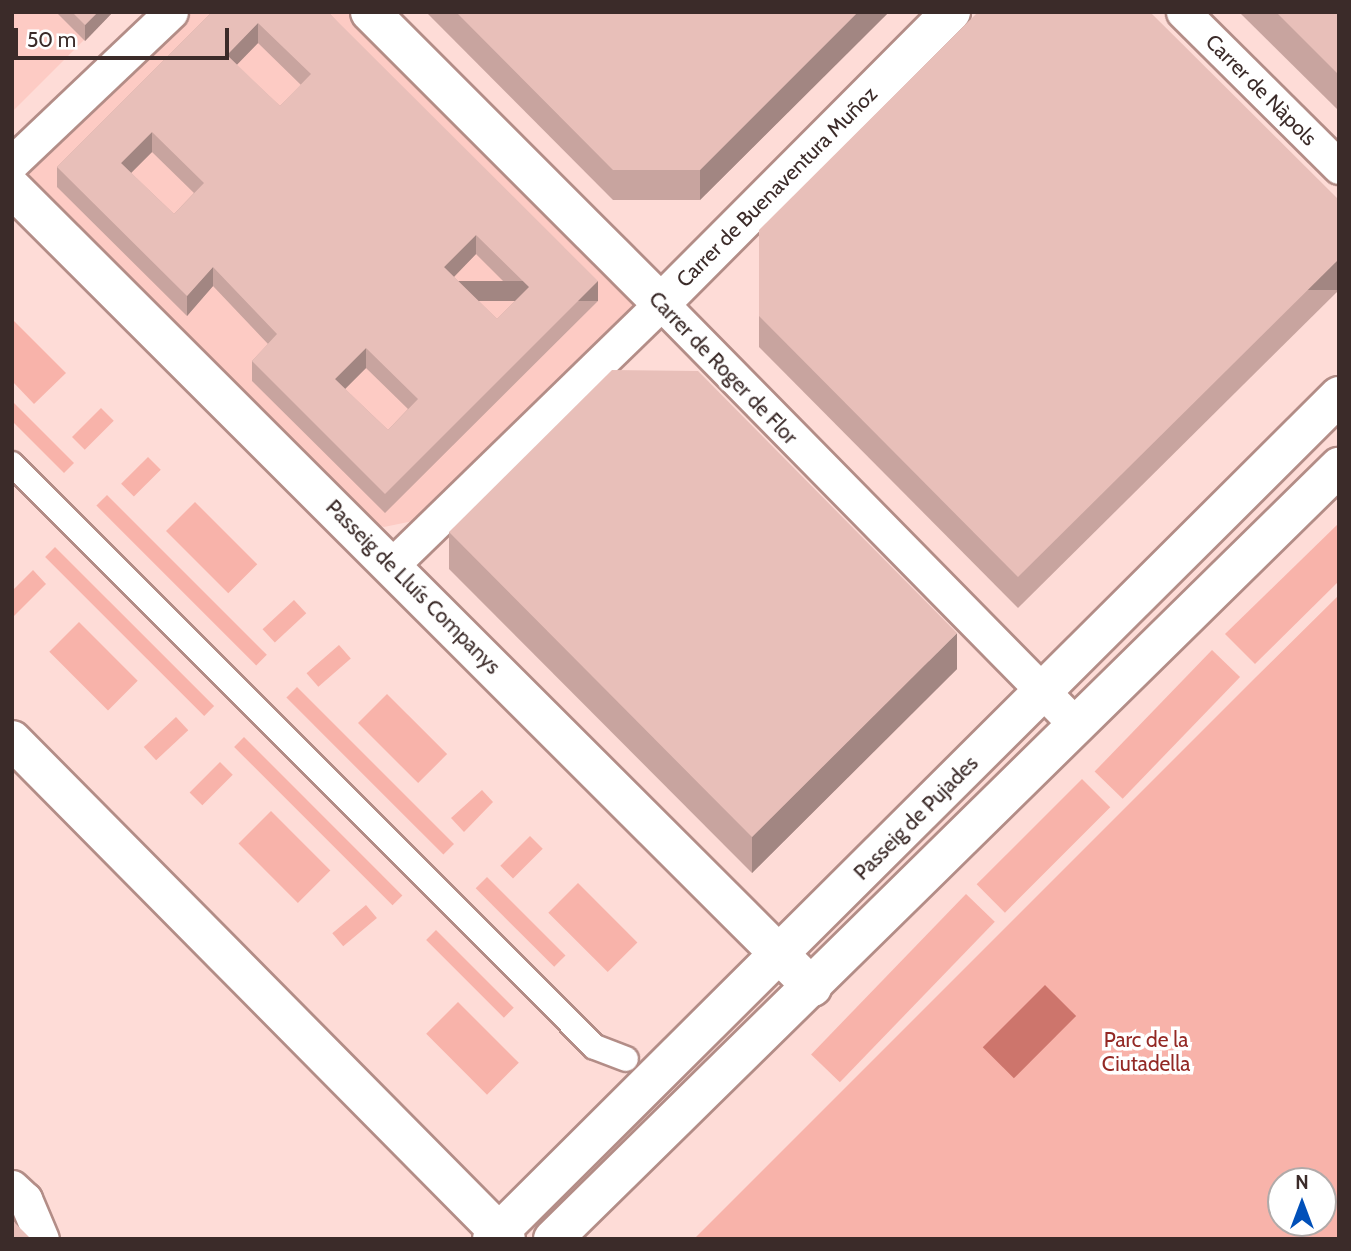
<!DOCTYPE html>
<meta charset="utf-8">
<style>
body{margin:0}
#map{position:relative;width:1351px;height:1251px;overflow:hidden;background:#fedcd7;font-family:Cabin,sans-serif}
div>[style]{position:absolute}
.built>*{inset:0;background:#fdcbc4}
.green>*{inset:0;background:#f8b3aa;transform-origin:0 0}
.water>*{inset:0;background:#cd756c;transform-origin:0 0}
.roads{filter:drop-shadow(2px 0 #b38d87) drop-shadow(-2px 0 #b38d87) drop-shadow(0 2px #b38d87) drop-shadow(0 -2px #b38d87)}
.pedestrian>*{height:24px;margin:-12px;padding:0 12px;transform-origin:12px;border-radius:12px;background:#fff}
.minor>*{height:33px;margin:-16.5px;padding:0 16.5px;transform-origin:16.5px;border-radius:16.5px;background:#fff}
.tertiary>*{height:38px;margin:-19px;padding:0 19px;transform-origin:19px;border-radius:19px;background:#fff}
.secondary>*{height:38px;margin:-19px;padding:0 19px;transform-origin:19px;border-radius:19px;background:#fff}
.wall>*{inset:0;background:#c8a49f}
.shaded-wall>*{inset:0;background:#a28682;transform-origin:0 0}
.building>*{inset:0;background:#e8bfb9}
span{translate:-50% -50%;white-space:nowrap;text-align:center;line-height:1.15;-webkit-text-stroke:7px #fff;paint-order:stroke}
.street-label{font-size:21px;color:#3b2b29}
.park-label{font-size:21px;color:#932925}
.frame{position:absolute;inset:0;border:14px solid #3b2b29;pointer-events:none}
.north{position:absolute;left:1267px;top:1167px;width:70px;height:70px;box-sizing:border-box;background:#fff;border:2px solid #b1aaa9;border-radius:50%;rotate:0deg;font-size:19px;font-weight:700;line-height:28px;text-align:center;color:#3b2b29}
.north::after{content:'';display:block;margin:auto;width:24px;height:32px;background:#0150b9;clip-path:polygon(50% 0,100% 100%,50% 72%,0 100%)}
.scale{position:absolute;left:14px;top:28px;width:215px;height:32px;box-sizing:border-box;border:4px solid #3b2b29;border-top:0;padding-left:9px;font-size:21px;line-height:24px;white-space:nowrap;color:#3b2b29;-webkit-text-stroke:5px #fff;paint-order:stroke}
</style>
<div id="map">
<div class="built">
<i style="clip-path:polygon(12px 12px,112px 12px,12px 112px)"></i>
<i style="clip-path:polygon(171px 12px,370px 12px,661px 303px,413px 521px,384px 527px,373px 523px,12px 163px)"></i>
</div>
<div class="green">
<i style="clip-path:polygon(12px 319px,66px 373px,34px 404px,12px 381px)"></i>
<i style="clip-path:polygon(12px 401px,74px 463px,64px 473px,12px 421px)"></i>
<i style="left:101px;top:408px;width:18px;height:41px;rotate:45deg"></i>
<i style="left:148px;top:457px;width:18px;height:38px;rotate:45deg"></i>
<i style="left:107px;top:495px;width:226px;height:15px;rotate:45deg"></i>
<i style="left:195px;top:502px;width:88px;height:41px;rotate:45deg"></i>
<i style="clip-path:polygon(1339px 523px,1339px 581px,1255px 664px,1225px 634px)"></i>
<i style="left:55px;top:547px;width:225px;height:14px;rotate:45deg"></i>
<i style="clip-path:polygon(33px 570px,46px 584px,14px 616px,12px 591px)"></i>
<i style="clip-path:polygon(evenodd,1339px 595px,1339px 1239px,694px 1239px,1256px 677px,1339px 595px,1281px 1181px,1323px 1181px,1323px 1223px,1281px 1223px,1281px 1181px)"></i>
<i style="left:294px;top:600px;width:18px;height:43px;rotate:47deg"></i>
<i style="left:79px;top:622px;width:83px;height:42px;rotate:45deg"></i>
<i style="left:339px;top:645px;width:18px;height:43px;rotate:49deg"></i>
<i style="left:1212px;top:650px;width:39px;height:169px;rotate:44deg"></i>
<i style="left:297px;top:687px;width:222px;height:15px;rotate:45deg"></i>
<i style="left:387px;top:694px;width:85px;height:41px;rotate:45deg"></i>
<i style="left:176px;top:717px;width:18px;height:44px;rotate:47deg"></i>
<i style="left:244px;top:737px;width:224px;height:14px;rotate:45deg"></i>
<i style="left:220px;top:762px;width:18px;height:43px;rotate:45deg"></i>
<i style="left:1082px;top:779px;width:40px;height:149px;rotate:45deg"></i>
<i style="clip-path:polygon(482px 790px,493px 802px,464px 832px,451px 818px)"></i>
<i style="left:271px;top:811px;width:84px;height:46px;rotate:45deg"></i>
<i style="left:530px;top:836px;width:18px;height:42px;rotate:45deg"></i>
<i style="left:487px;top:877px;width:111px;height:16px;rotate:45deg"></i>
<i style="left:578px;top:883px;width:84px;height:42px;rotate:45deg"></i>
<i style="left:966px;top:894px;width:40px;height:223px;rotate:44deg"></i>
<i style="left:366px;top:905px;width:17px;height:44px;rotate:50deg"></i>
<i style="left:436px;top:930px;width:110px;height:14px;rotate:45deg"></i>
<i style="left:458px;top:1002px;width:86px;height:45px;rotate:45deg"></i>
</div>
<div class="water">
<i style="left:1045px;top:985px;width:44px;height:88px;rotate:45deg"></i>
</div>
<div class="roads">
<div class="pedestrian">
<i style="left:12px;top:464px;width:824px;rotate:45deg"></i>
<i style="left:595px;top:1047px;width:33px;rotate:21deg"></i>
</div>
<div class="minor">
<i style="left:1183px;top:12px;width:220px;rotate:44.8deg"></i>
<i style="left:12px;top:163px;width:219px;rotate:-43.5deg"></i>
<i style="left:391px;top:566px;width:377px;rotate:-44.2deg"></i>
<i style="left:661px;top:303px;width:590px;rotate:45.48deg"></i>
<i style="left:12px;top:1187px;width:18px;rotate:43deg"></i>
<i style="left:25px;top:1199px;width:43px;rotate:67deg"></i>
</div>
<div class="tertiary">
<i style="left:12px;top:188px;width:1131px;rotate:44.96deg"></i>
<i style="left:12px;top:740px;width:702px;rotate:45.29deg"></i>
<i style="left:492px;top:1239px;width:1195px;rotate:-44.86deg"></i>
<i style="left:553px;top:1239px;width:1102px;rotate:-44.49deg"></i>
</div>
<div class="secondary">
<i style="left:370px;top:12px;width:412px;rotate:45deg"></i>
<i style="left:661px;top:303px;width:411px;rotate:-45.1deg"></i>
</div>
</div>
<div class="wall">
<i style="clip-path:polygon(56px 12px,113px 12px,85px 41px)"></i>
<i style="clip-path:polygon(evenodd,212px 12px,328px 12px,598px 301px,385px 513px,252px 381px,252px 361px,268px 344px,213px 286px,187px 316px,57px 187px,57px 167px,212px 12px,258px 43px,301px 85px,280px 106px,236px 65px,258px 43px,212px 12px,152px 152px,194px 193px,174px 214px,131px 173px,152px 152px,212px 12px,476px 254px,519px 297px,497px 319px,454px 277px,476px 254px,212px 12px,366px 368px,408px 409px,388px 430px,345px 389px,366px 368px)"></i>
<i style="clip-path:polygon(426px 12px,889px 12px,700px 200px,613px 200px)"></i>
<i style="clip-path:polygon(1239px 12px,1339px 12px,1339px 111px)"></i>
<i style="clip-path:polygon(1339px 200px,1339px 290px,1018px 608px,759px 347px,759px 230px)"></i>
<i style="clip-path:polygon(449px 532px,957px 669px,752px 873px,449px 569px)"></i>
</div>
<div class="shaded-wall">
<i style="clip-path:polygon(98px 12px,113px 12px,85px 41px,85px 25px)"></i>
<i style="clip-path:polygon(858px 12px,889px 12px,700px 200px,700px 170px)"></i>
<i style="clip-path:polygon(258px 23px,258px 43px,227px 75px,227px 55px)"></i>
<i style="clip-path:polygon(152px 132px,152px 152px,121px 183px,121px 163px)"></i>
<i style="clip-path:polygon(476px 235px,476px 254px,444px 287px,444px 267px)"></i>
<i style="left:1339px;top:259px;width:31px;height:452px;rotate:90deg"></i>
<i style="clip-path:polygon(213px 267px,213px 286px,187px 316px,187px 296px)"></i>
<i style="left:598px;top:281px;width:20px;height:301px;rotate:90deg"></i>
<i style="clip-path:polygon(366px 348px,366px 368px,335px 399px,335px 379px)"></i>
<i style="clip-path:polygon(957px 633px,957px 669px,752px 873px,752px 837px)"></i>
</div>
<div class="building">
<i style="clip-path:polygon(72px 12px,98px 12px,85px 25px)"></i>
<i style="clip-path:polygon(evenodd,212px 12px,328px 12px,598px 281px,385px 494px,252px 361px,277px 334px,213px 267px,187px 296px,57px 167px,212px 12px,258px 23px,311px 74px,280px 106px,227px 55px,258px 23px,212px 12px,152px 132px,204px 183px,174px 214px,121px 163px,152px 132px,212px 12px,476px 235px,529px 287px,497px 319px,444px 267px,476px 235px,212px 12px,366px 348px,418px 399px,388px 430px,335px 379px,366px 348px)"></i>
<i style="clip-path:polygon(456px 12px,858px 12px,700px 170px,613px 170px)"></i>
<i style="clip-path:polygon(978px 12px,1150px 12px,1339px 200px,1339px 259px,1018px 577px,759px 316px,759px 230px)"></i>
<i style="clip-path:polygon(1276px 12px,1339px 12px,1339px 75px)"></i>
<i style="clip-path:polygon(612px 370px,698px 371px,957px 633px,752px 837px,449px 532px)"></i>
<i style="clip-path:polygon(12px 1220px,31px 1239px,12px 1239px)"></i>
</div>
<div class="street-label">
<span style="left:1261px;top:90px;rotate:45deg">Carrer de Nàpols</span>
<span style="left:777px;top:187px;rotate:-45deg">Carrer de Buenaventura Muñoz</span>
<span style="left:723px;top:368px;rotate:46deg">Carrer de Roger de Flor</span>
<span style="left:413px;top:587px;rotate:45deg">Passeig de Lluís Companys</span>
<span style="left:916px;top:818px;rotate:-45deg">Passeig de Pujades</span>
</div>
<div class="park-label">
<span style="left:1146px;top:1052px">Parc de la<br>Ciutadella</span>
</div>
<div class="frame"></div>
<div class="north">N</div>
<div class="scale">50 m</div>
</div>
